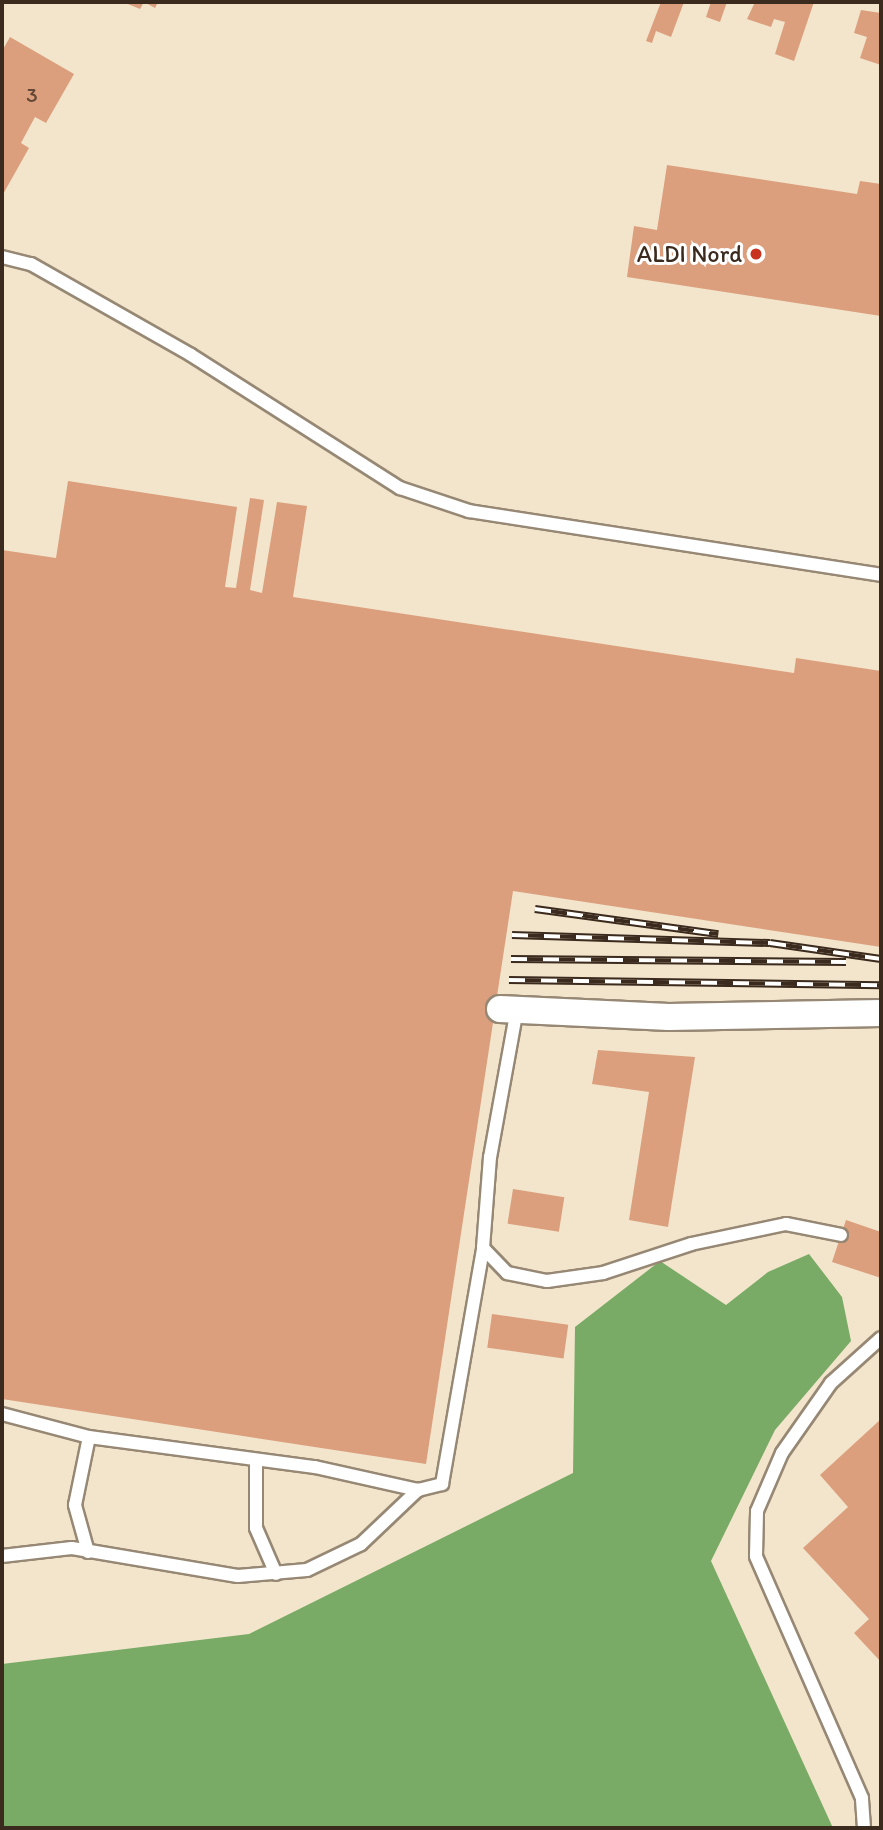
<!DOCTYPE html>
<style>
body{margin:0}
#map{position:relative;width:883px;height:1830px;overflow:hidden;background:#f2e5cb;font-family:Itim,sans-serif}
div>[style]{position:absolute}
.forest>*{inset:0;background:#79aa66}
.building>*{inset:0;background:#dc9f7e;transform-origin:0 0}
.roads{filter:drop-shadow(2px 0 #968874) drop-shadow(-2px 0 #968874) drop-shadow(0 2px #968874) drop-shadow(0 -2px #968874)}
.lane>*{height:12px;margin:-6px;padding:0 6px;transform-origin:6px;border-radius:6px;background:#fff}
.street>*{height:26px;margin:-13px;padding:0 13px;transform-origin:13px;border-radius:13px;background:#fff}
.rail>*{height:8px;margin-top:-4px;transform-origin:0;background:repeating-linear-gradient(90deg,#fff 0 16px,#3b2a1e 0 32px);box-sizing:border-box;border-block:2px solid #3b2a1e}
.dots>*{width:19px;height:19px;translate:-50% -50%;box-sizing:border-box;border:4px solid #fff;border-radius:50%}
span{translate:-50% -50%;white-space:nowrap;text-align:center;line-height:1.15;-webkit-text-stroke:6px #fff;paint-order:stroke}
.number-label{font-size:21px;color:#634736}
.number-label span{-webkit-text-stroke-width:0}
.poi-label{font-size:24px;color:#3b2a1e}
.right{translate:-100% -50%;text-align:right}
.frame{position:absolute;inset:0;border:4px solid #3b2a1e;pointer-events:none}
</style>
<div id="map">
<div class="forest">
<i style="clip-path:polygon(809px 1254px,842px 1297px,851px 1341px,775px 1430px,711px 1561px,833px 1828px,2px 1828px,2px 1664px,249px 1634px,573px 1473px,575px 1327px,660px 1261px,726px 1305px,768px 1272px)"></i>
</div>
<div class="building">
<i style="clip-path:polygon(123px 2px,158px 2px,155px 8px,144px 2px,140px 9px)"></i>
<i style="clip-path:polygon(661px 2px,684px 2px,671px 37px,656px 31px,652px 43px,646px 41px)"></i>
<i style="clip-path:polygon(711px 2px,727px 2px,720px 22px,706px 17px)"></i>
<i style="clip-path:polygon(755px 2px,814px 2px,794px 61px,775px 54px,785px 22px,774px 19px,771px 27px,747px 19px)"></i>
<i style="clip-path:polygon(861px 10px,881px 13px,881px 65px,860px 58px,867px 37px,854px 33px)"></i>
<i style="clip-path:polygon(10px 37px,74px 74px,46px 123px,35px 117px,21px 143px,29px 148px,2px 196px,2px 51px)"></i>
<i style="clip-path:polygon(667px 165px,857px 194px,860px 181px,881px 184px,881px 316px,627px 277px,634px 226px,657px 230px)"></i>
<i style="clip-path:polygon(68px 481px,237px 507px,225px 587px,236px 588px,250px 498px,264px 500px,250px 590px,262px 593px,277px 502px,307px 506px,293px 597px,794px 673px,796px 658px,881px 671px,881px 947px,513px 891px,426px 1464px,2px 1399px,2px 550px,56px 558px)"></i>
<i style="clip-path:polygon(598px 1050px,695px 1057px,668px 1227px,629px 1220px,649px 1092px,592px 1084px)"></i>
<i style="left:513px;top:1189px;width:52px;height:35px;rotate:9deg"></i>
<i style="clip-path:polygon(846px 1220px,881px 1232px,881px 1278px,832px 1262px)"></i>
<i style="left:492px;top:1314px;width:77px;height:34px;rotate:8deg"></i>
<i style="clip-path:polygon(881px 1419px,881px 1662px,854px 1633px,869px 1619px,803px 1548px,848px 1507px,820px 1475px)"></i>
</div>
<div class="roads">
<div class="lane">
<i style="left:2px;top:257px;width:30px;rotate:14deg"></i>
<i style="left:31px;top:264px;width:184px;rotate:29.6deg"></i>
<i style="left:191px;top:355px;width:248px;rotate:32.5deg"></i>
<i style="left:400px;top:488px;width:73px;rotate:18.4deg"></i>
<i style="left:469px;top:511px;width:417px;rotate:8.8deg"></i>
<i style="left:517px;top:1009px;width:150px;rotate:100.3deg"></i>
<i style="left:490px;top:1157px;width:91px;rotate:94.4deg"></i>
<i style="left:483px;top:1248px;width:35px;rotate:46deg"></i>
<i style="left:507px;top:1273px;width:41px;rotate:11.3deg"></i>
<i style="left:547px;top:1281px;width:57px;rotate:-8.1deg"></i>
<i style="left:603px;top:1273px;width:93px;rotate:-18.2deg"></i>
<i style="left:691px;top:1244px;width:97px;rotate:-11.9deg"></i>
<i style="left:786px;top:1224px;width:56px;rotate:11.3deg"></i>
<i style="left:2px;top:1414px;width:90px;rotate:14.8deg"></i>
<i style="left:89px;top:1437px;width:228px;rotate:7.6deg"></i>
<i style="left:315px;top:1467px;width:106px;rotate:12.6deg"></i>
<i style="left:418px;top:1490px;width:25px;rotate:-14deg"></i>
<i style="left:442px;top:1484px;width:240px;rotate:-80.1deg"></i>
<i style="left:256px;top:1463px;width:65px;rotate:90deg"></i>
<i style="left:256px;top:1528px;width:50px;rotate:66.5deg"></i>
<i style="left:88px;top:1552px;width:49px;rotate:-105.5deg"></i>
<i style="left:75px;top:1505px;width:69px;rotate:-78.4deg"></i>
<i style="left:2px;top:1556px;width:70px;rotate:-6.5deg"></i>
<i style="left:72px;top:1548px;width:168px;rotate:9.6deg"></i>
<i style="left:238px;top:1576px;width:69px;rotate:-5deg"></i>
<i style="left:307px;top:1570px;width:60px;rotate:-25.7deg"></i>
<i style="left:361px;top:1544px;width:79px;rotate:-43.5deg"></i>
<i style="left:864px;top:1828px;width:30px;rotate:-94deg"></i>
<i style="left:862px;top:1798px;width:264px;rotate:-113.7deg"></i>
<i style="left:756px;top:1556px;width:45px;rotate:-88.7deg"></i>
<i style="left:757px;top:1511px;width:63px;rotate:-66.7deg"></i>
<i style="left:782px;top:1453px;width:85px;rotate:-55deg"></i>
<i style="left:831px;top:1383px;width:67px;rotate:-42deg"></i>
</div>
<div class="street">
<i style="left:500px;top:1009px;width:169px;rotate:2.7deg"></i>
<i style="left:669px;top:1017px;width:212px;rotate:-1.1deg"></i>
</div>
</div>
<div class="rail">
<i style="left:535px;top:909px;width:185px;rotate:7.8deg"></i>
<i style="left:512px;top:935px;width:258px;rotate:1.8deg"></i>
<i style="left:770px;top:943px;width:112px;rotate:8.2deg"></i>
<i style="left:511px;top:959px;width:335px;rotate:0.5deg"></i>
<i style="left:509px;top:980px;width:372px;rotate:0.8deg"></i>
</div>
<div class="dots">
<i style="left:756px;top:254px;background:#c8321e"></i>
</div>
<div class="number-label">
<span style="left:32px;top:95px">3</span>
</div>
<div class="poi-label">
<span class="right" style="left:742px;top:254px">ALDI Nord</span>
</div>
<div class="frame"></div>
</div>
